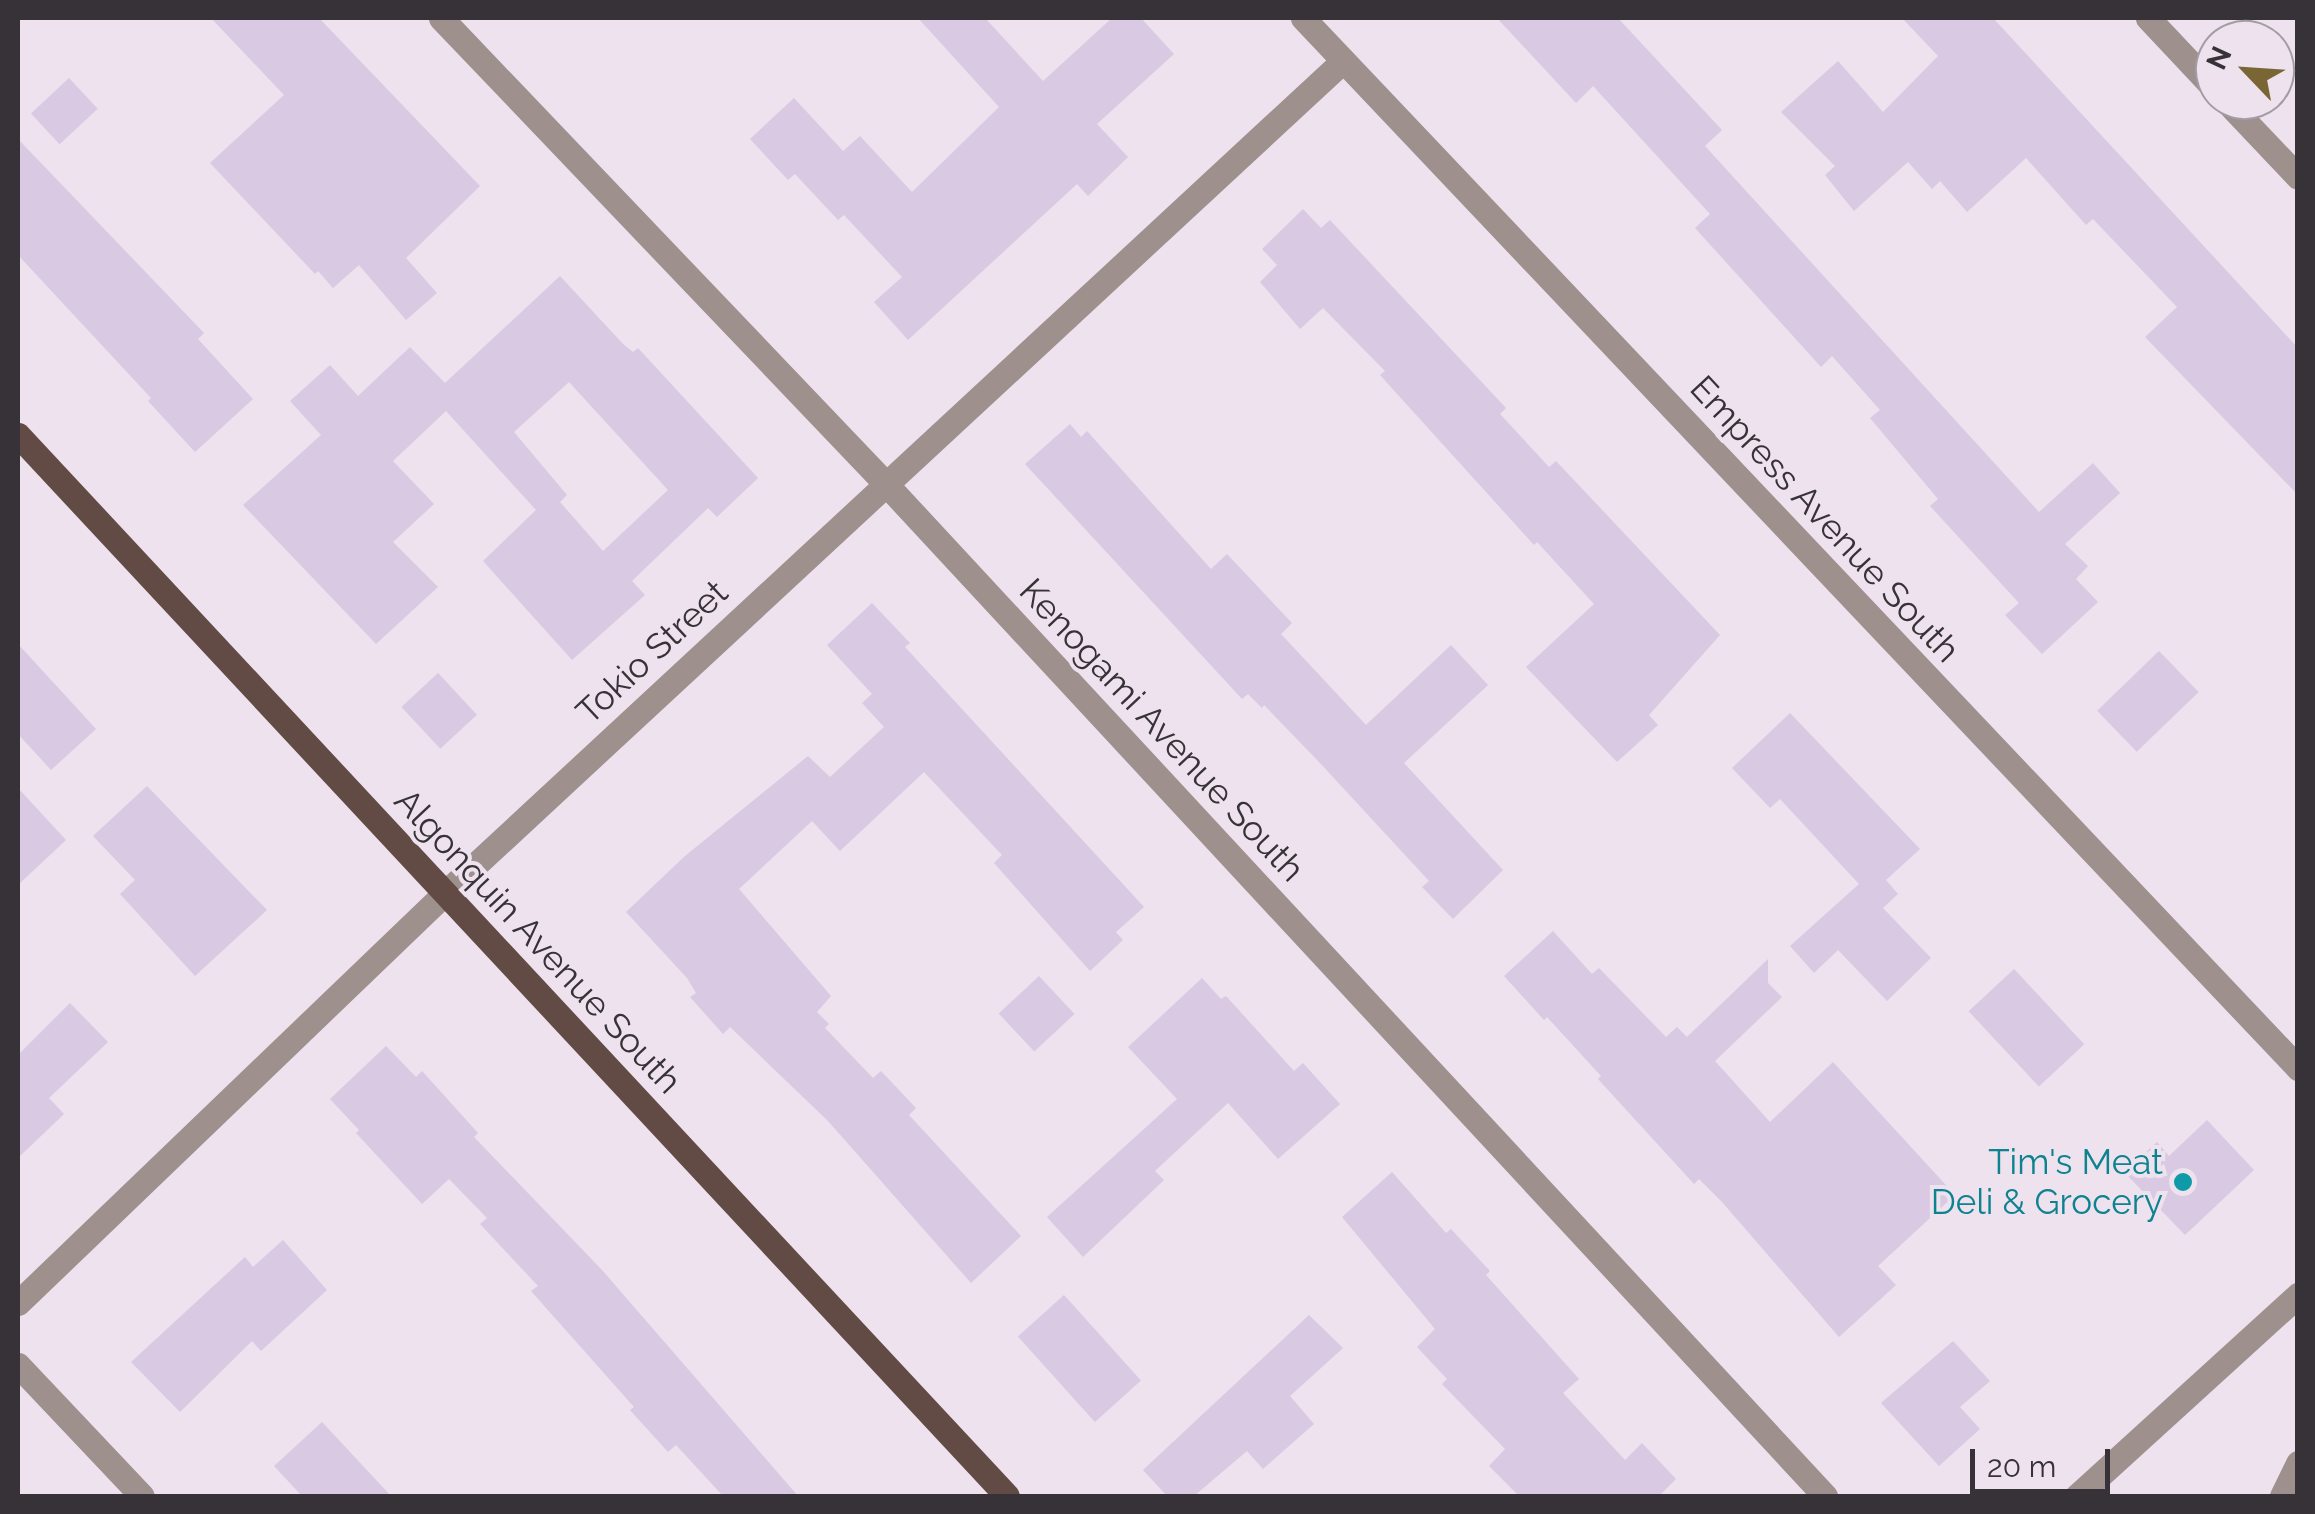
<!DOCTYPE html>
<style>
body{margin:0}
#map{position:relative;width:2315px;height:1514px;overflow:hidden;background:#ede2ed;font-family:Raleway,sans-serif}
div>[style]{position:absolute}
.building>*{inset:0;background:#d9c9e3;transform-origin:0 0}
.minor>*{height:25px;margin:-12.5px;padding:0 12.5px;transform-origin:12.5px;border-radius:12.5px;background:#9e908d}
.major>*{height:25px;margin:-12.5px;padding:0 12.5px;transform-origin:12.5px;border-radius:12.5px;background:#624a45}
.dots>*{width:28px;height:28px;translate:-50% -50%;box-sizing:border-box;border:5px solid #ede2ed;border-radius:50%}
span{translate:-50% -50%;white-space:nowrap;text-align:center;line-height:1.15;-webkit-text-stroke:8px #ede2ed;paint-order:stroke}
.street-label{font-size:35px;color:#363237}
.culture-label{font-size:35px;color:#0d838f}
.right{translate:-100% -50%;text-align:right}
.frame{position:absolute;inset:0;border:20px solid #363237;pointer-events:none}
.north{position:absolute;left:2195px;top:20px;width:100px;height:100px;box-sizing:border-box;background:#ede2ed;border:2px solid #a49ca4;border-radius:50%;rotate:295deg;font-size:28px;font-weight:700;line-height:40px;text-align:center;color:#363237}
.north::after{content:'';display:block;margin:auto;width:35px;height:45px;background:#7a6635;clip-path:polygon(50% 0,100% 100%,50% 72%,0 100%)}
.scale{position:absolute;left:1970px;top:1449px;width:140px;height:45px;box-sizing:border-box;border:5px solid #363237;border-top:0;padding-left:12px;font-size:30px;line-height:35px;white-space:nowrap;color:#363237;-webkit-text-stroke:8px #ede2ed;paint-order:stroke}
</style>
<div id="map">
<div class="building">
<i style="clip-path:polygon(211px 18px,319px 18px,480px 186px,406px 258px,437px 293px,406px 320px,359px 265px,333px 288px,318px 271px,315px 274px,210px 163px,284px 95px)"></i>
<i style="clip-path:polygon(918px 18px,985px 18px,1043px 81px,1112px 18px,1141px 18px,1174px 54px,1097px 124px,1128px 157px,1088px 196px,1077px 184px,908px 340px,874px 302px,902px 277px,844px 215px,838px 220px,795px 174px,788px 180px,750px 139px,794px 98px,843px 151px,860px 136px,912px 192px,999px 107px)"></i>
<i style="clip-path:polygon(1497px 18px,1618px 18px,1722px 130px,1705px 146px,2039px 512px,2093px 463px,2120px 493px,2065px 544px,2088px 566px,2076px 579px,2098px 602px,2042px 654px,2005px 615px,2019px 603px,1930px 506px,1938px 499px,1870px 418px,1880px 410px,1832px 356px,1821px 367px,1695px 228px,1710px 214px,1593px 86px,1576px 103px)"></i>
<i style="clip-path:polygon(1902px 18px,1993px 18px,2298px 348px,2298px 495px,2145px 337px,2177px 307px,2093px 219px,2086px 225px,2026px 158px,1967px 212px,1940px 181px,1932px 189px,1908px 162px,1854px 211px,1825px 175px,1835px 166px,1781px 112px,1838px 61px,1883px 112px,1938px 56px)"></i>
<i style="left:69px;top:78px;width:42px;height:52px;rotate:47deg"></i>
<i style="clip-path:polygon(18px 139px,204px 333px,198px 339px,253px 399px,195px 452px,148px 401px,151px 398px,18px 255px)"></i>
<i style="clip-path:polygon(1303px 209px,1321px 228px,1330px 220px,1506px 408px,1500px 414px,1549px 467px,1556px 461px,1720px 635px,1649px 715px,1658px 725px,1617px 762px,1526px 667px,1594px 604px,1537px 542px,1534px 545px,1380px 375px,1385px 371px,1323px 308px,1300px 329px,1260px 282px,1277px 265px,1262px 249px)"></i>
<i style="clip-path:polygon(evenodd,560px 276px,623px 344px,633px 352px,638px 348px,758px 478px,717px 517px,708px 508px,632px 581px,645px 595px,572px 660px,483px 561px,536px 510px,446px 411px,393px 461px,434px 504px,393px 542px,438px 587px,376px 644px,243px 505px,321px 435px,290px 401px,330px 365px,358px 396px,410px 347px,445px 383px,560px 276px,569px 382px,668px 490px,603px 551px,560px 502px,567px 495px,514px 432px,569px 382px)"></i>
<i style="clip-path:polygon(1070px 424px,1081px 437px,1087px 431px,1211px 569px,1227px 554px,1292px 623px,1281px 634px,1366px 725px,1451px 645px,1488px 685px,1404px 763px,1503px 870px,1453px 919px,1422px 887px,1429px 881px,1320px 763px,1264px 705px,1262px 708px,1248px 694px,1242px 699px,1025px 464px)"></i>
<i style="clip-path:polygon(872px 603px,910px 643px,905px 647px,1144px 907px,1116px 932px,1123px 940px,1090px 971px,994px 863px,1002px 855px,924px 772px,840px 851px,812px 821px,739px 889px,831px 996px,817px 1012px,829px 1024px,825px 1028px,873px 1078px,881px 1071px,916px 1108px,909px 1115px,1021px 1236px,971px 1283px,828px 1121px,730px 1027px,723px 1034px,690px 997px,696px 993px,687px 978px,626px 912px,685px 856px,808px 756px,830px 777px,884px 727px,862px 703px,872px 694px,827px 645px)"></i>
<i style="clip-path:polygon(18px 644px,96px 729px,51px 770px,18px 734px)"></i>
<i style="left:2159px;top:651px;width:57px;height:86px;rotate:46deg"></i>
<i style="left:438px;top:673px;width:57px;height:50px;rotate:47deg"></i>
<i style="clip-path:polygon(1790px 713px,1920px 849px,1886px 880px,1898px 894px,1883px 908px,1931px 958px,1887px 1001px,1838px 950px,1814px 973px,1790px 946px,1859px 884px,1780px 799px,1770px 808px,1732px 768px)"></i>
<i style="clip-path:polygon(147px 786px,267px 910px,195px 976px,120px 894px,135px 880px,93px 836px)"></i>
<i style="clip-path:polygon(18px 788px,66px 840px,18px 885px)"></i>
<i style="clip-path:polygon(1553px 931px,1592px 974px,1599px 968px,1666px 1037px,1677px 1027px,1687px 1037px,1768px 959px,1768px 983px,1782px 997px,1715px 1061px,1770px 1122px,1833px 1062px,1955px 1195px,1878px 1266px,1896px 1285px,1839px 1337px,1722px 1202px,1699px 1179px,1694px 1184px,1598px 1079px,1601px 1076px,1547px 1017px,1544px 1020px,1504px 976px)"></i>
<i style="left:2014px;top:969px;width:103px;height:62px;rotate:47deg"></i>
<i style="left:1039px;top:976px;width:52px;height:55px;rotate:47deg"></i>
<i style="clip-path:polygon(1202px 978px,1221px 999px,1226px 996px,1294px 1071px,1303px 1063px,1340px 1104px,1278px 1159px,1228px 1103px,1155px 1171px,1164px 1180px,1083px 1257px,1047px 1217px,1177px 1099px,1128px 1047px)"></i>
<i style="clip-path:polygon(70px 1003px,108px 1042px,49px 1098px,64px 1114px,18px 1158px,18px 1055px)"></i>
<i style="clip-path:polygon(386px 1046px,416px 1077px,422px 1071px,478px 1133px,474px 1137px,602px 1270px,798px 1496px,723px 1496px,676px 1445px,668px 1452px,630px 1410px,634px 1407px,531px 1291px,538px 1286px,480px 1224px,487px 1218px,449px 1179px,422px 1204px,356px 1133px,359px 1130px,330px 1099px)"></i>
<i style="clip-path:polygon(2207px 1120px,2254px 1170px,2185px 1235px,2124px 1172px,2157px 1142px,2169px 1156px)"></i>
<i style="clip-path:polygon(1392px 1172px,1446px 1233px,1451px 1229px,1490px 1271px,1486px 1275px,1579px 1379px,1563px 1393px,1625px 1460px,1642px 1443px,1676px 1479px,1659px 1496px,1519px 1496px,1489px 1466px,1505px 1449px,1442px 1384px,1447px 1379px,1417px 1347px,1435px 1329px,1342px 1217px)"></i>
<i style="clip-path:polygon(283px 1240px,327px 1290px,261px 1351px,252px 1341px,180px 1412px,131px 1362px,245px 1257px,253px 1267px)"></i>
<i style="left:1064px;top:1295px;width:115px;height:62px;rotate:48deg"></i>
<i style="clip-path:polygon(1309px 1315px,1343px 1348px,1290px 1396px,1314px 1424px,1263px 1469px,1247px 1451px,1194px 1496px,1167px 1496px,1143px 1470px)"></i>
<i style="clip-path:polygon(1953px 1341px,1990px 1381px,1960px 1407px,1980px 1429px,1939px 1466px,1881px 1403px)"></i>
<i style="clip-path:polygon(322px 1422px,391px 1496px,302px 1496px,274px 1466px)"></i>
</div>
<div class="minor">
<i style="left:441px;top:18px;width:643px;rotate:46.32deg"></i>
<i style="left:885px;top:483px;width:1382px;rotate:47.14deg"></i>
<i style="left:1303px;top:18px;width:1447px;rotate:46.54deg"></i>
<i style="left:2148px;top:18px;width:98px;rotate:46.7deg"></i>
<i style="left:2225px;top:100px;width:106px;rotate:46.5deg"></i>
<i style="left:18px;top:1303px;width:592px;rotate:-43.84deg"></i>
<i style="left:445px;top:893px;width:1224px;rotate:-42.82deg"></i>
<i style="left:18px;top:1365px;width:180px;rotate:46.6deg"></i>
<i style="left:2077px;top:1496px;width:299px;rotate:-42.3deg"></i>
<i style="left:2282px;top:1496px;width:37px;rotate:-64deg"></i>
</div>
<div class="major">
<i style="left:18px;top:435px;width:1450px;rotate:47.01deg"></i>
</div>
<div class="dots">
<i style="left:2183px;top:1182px;background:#0f9aa8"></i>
</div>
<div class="street-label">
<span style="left:1825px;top:519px;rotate:47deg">Empress Avenue South</span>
<span style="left:652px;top:652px;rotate:-43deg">Tokio Street</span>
<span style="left:1162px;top:730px;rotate:47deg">Kenogami Avenue South</span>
<span style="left:538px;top:941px;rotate:47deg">Algonquin Avenue South</span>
</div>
<div class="culture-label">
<span class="right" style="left:2163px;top:1182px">Tim's Meat<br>Deli &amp; Grocery</span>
</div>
<div class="frame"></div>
<div class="north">N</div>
<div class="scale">20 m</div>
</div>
